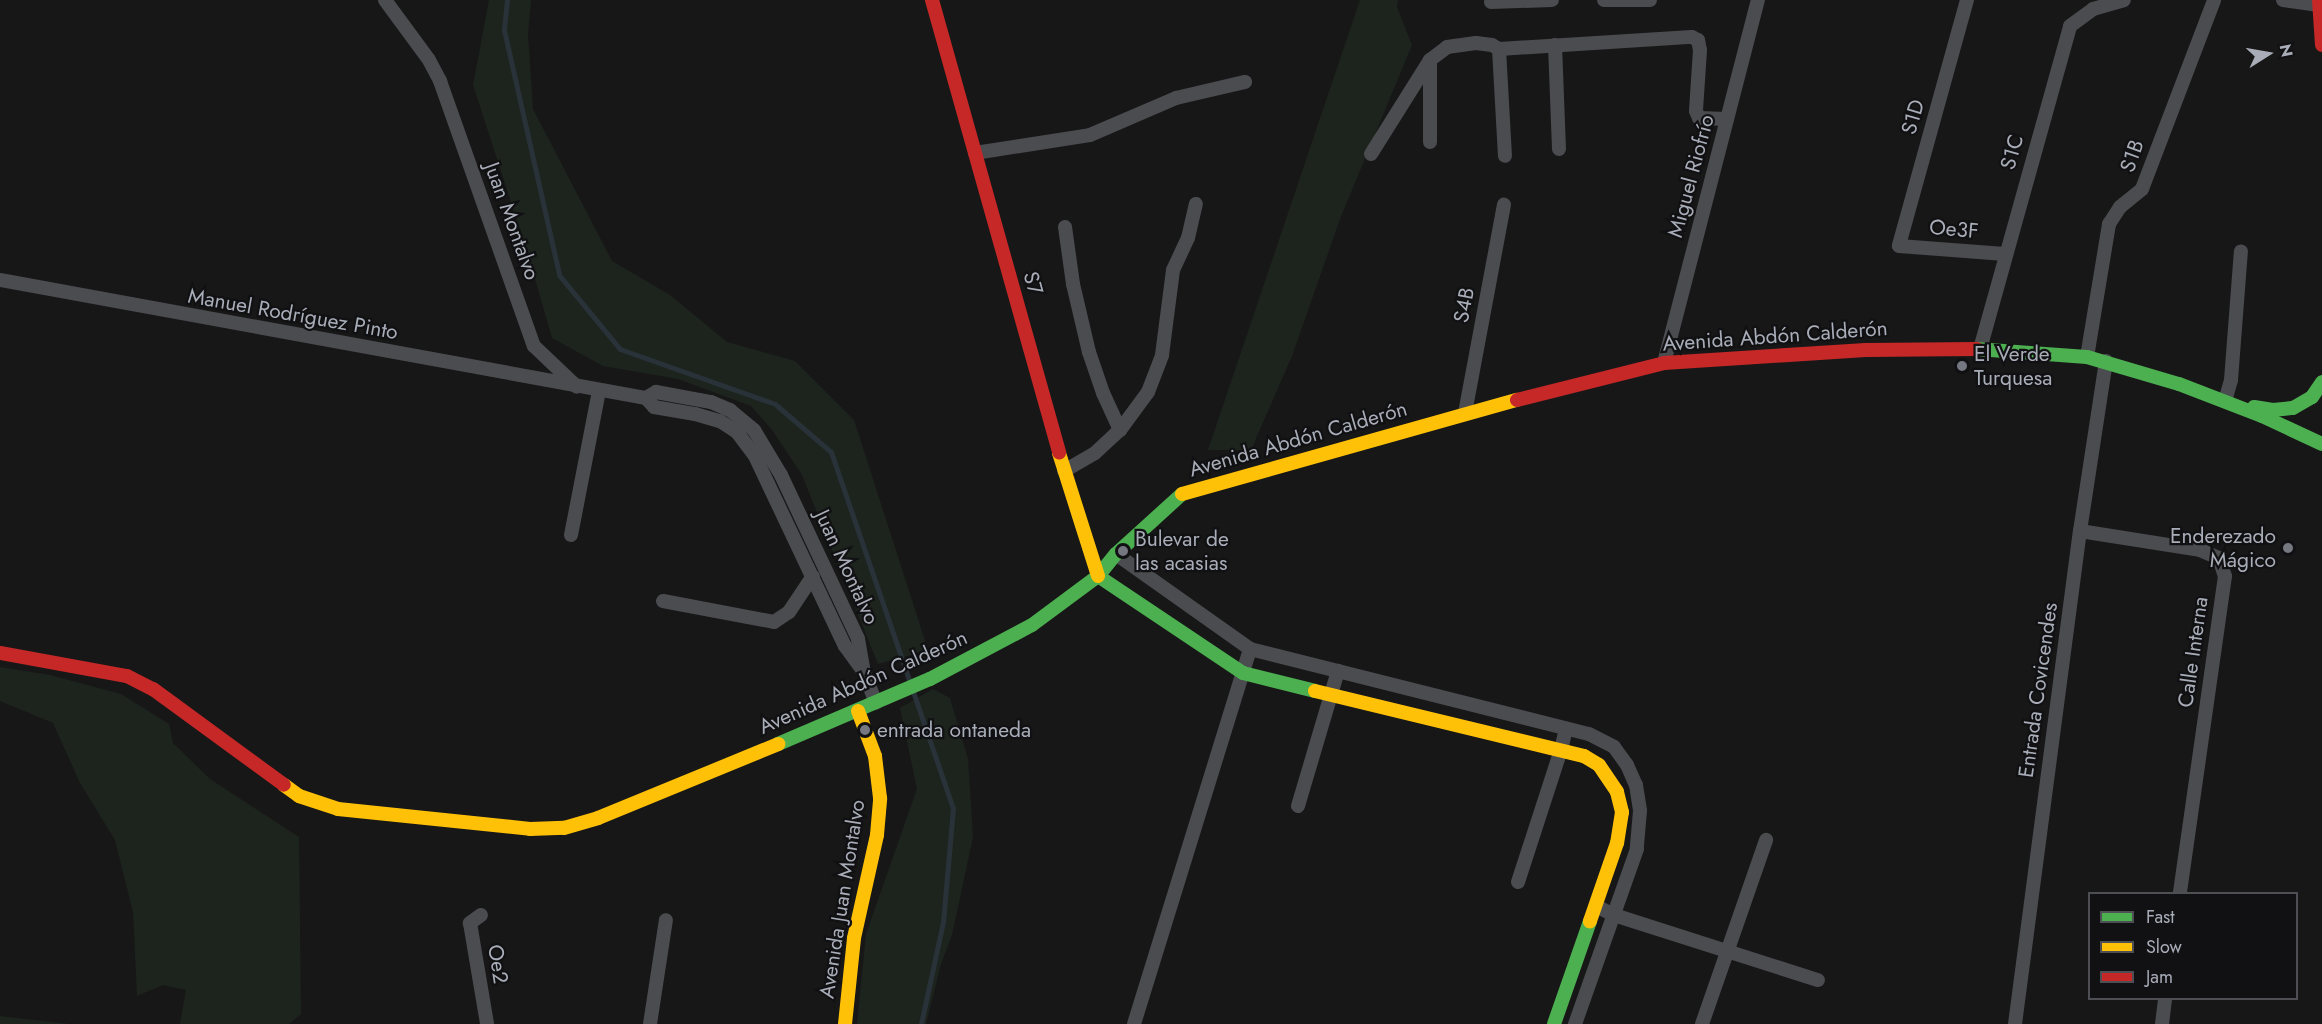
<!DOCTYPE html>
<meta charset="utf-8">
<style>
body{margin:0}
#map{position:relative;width:2322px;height:1024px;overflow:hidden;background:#171717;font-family:Jost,sans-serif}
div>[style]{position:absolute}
.green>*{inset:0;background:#1d241e}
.stream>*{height:5px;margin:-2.5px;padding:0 2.5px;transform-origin:2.5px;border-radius:2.5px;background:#2a3239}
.street>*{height:14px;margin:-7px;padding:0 7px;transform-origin:7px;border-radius:7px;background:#4b4c50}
.fast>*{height:14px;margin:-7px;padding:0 7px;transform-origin:7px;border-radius:7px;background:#4caf50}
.slow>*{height:14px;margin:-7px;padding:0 7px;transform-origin:7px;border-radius:7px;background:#ffc107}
.jam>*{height:14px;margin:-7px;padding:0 7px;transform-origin:7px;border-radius:7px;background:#c62828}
.dots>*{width:16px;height:16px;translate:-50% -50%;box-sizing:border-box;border:3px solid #111113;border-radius:50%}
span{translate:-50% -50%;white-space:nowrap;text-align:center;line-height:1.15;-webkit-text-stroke:4.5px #111113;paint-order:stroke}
.street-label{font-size:21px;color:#a8adb8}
.poi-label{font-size:21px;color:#a8adb8}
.left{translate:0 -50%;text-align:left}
.right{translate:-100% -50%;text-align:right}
.legend{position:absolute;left:2088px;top:892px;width:210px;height:108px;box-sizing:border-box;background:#111113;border:2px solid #4d4f55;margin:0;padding:8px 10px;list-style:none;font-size:18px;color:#a8adb8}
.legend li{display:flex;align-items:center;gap:12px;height:30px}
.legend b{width:30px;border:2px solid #4d4f55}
.north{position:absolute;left:2238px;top:24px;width:60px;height:60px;-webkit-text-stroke:4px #111113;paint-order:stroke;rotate:79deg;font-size:16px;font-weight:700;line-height:24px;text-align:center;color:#a8adb8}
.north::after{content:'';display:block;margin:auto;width:21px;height:27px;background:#a8adb8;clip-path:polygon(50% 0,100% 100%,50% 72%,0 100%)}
</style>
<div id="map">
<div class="green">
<i style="clip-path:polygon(489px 0,531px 0,528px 34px,533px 109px,612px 261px,670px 295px,727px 342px,795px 361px,854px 420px,928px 650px,878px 664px,802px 475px,772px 430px,751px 406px,678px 379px,603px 366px,552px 338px,527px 251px,473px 85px)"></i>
<i style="clip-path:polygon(1360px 0,1398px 0,1397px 7px,1412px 45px,1340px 219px,1292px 356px,1251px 450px,1208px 450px)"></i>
<i style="clip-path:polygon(0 667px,50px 675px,121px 694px,169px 724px,173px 743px,210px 779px,299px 837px,301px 1014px,289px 1024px,180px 1024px,186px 990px,163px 985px,137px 996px,133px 912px,115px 840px,80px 783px,53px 723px,0 701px)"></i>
<i style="clip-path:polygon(933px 689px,950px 698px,968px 759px,973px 837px,952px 935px,941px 964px,926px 1024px,857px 1024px,866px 934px,917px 789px,900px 708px)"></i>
<i style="clip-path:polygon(0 1016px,69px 1024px,0 1024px)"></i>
</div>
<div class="stream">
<i style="left:507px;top:0;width:30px;rotate:96deg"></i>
<i style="left:504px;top:30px;width:251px;rotate:77.3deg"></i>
<i style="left:559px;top:275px;width:96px;rotate:50.5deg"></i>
<i style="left:620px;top:349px;width:164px;rotate:19.5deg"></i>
<i style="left:775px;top:404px;width:74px;rotate:40.6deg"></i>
<i style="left:831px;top:452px;width:376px;rotate:71.1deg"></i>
<i style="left:953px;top:808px;width:114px;rotate:95deg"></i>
<i style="left:943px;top:922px;width:104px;rotate:102.2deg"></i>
</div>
<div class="street">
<i style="left:385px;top:0;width:74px;rotate:53.7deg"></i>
<i style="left:429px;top:60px;width:24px;rotate:62deg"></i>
<i style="left:440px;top:81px;width:281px;rotate:70.5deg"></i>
<i style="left:534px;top:346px;width:59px;rotate:43.6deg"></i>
<i style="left:1604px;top:0;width:46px"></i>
<i style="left:1967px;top:0;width:255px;rotate:105.5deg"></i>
<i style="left:1899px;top:246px;width:106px;rotate:4.3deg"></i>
<i style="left:2283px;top:0;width:36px;rotate:8deg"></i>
<i style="left:1491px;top:2px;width:61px;rotate:-1.9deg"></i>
<i style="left:1555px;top:45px;width:104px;rotate:87.8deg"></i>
<i style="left:1499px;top:49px;width:193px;rotate:-3.6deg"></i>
<i style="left:1692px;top:37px;width:7px;rotate:27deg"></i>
<i style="left:1698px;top:40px;width:10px;rotate:79deg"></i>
<i style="left:1700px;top:50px;width:61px;rotate:93.8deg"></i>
<i style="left:1696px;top:111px;width:8px;rotate:67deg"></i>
<i style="left:1699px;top:118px;width:28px;rotate:2deg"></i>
<i style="left:1430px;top:60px;width:82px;rotate:90deg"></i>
<i style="left:975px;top:153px;width:116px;rotate:-8.9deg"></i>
<i style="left:1090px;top:135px;width:94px;rotate:-23.3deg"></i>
<i style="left:1176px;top:98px;width:71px;rotate:-13.1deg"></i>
<i style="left:1371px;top:154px;width:111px;rotate:-57.9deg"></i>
<i style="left:1430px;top:60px;width:21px;rotate:-37deg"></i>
<i style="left:1447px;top:47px;width:29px;rotate:-8deg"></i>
<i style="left:1476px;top:43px;width:16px;rotate:7deg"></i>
<i style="left:1492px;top:45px;width:8px;rotate:30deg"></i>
<i style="left:1499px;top:49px;width:107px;rotate:86.8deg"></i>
<i style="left:1065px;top:227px;width:58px;rotate:82deg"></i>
<i style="left:1073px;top:284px;width:70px;rotate:76.8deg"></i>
<i style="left:1089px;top:352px;width:43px;rotate:71.1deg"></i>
<i style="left:1103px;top:393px;width:41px;rotate:65.3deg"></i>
<i style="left:0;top:280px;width:657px;rotate:10.35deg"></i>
<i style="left:646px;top:398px;width:12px;rotate:48deg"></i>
<i style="left:654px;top:407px;width:42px;rotate:9.7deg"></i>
<i style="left:695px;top:414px;width:26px;rotate:16deg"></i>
<i style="left:720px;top:421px;width:20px;rotate:33deg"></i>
<i style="left:737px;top:432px;width:30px;rotate:53deg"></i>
<i style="left:755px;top:456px;width:210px;rotate:64.7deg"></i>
<i style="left:845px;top:646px;width:32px;rotate:54deg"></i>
<i style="left:1980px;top:349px;width:335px;rotate:-74.4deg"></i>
<i style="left:2070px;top:26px;width:29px;rotate:-36deg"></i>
<i style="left:2093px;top:9px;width:32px;rotate:-16deg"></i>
<i style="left:2087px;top:357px;width:135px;rotate:-80.6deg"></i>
<i style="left:2109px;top:224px;width:20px;rotate:-57deg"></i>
<i style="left:2120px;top:207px;width:28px;rotate:-39deg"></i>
<i style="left:2142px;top:189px;width:202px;rotate:-69.1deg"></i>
<i style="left:1664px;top:363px;width:375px;rotate:-75.5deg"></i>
<i style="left:646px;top:398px;width:12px;rotate:-31deg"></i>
<i style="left:656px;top:392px;width:56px;rotate:10.3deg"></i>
<i style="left:711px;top:402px;width:21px;rotate:23deg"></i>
<i style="left:730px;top:410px;width:31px;rotate:40deg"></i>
<i style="left:754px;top:430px;width:52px;rotate:59deg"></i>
<i style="left:781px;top:475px;width:181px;rotate:64.8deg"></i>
<i style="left:858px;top:639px;width:34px;rotate:80deg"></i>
<i style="left:864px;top:672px;width:33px;rotate:69deg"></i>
<i style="left:2225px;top:401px;width:22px;rotate:-74deg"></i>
<i style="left:2231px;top:380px;width:129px;rotate:-85.6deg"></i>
<i style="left:1465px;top:413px;width:212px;rotate:-79.4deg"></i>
<i style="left:1064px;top:471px;width:36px;rotate:-30deg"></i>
<i style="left:1095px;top:453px;width:34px;rotate:-43deg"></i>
<i style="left:1120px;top:430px;width:47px;rotate:-53.6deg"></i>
<i style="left:1148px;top:392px;width:40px;rotate:-69deg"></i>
<i style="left:1162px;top:355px;width:86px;rotate:-82.6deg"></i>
<i style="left:1173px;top:270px;width:35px;rotate:-65deg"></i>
<i style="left:1188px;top:238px;width:35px;rotate:-77deg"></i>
<i style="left:2080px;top:531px;width:121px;rotate:9deg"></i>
<i style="left:2200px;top:550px;width:21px;rotate:23deg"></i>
<i style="left:2219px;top:558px;width:19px;rotate:72deg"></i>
<i style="left:2225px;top:576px;width:321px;rotate:98.1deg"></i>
<i style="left:571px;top:535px;width:147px;rotate:-79deg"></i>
<i style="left:1116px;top:554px;width:164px;rotate:35.3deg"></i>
<i style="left:1250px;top:649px;width:349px;rotate:14.1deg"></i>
<i style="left:1589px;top:734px;width:28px;rotate:27deg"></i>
<i style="left:1614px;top:747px;width:22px;rotate:54deg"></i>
<i style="left:1627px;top:765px;width:22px;rotate:66deg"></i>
<i style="left:1636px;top:785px;width:26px;rotate:81deg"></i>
<i style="left:1640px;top:811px;width:38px;rotate:95deg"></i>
<i style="left:1637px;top:849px;width:186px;rotate:109.5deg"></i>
<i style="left:663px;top:601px;width:113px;rotate:10.7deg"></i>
<i style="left:774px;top:622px;width:18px;rotate:-34deg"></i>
<i style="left:789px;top:612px;width:43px;rotate:-56.3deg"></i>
<i style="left:1298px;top:806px;width:141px;rotate:-73.5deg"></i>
<i style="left:1518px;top:882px;width:139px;rotate:-72deg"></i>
<i style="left:1561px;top:750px;width:22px;rotate:-77deg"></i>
<i style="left:1596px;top:906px;width:20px;rotate:27deg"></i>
<i style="left:1614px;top:915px;width:214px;rotate:17.7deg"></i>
<i style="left:481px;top:915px;width:14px;rotate:144deg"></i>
<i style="left:470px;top:923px;width:102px;rotate:80.4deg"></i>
<i style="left:650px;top:1024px;width:105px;rotate:-81.3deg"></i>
<i style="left:1134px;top:1024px;width:393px;rotate:-72.8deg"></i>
<i style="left:1702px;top:1024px;width:195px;rotate:-70.8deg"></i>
<i style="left:2015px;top:1024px;width:497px;rotate:-82.5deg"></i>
<i style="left:2080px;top:531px;width:172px;rotate:-81.3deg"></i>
<i style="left:2162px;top:1024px;width:26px;rotate:-83deg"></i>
</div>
<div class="fast">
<i style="left:1977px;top:349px;width:110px;rotate:4.2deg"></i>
<i style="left:2087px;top:357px;width:96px;rotate:16.4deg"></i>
<i style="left:2179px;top:384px;width:89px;rotate:21.1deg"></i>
<i style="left:2262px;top:416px;width:66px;rotate:25deg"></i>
<i style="left:2254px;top:407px;width:19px;rotate:9deg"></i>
<i style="left:2273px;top:410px;width:20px;rotate:-6deg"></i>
<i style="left:2293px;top:408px;width:22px;rotate:-30deg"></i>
<i style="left:2312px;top:397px;width:18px;rotate:-56deg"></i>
<i style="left:1098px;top:576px;width:174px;rotate:33.8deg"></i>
<i style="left:1243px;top:673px;width:74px;rotate:14deg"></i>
<i style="left:778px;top:744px;width:165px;rotate:-23.2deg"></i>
<i style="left:930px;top:679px;width:115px;rotate:-27.9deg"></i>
<i style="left:1032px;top:625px;width:82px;rotate:-36.6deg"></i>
<i style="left:1098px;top:576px;width:28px;rotate:-51deg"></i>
<i style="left:1116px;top:554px;width:89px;rotate:-42.3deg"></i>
<i style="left:1554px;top:1024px;width:109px;rotate:-70.7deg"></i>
</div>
<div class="slow">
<i style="left:1059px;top:453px;width:129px;rotate:72.4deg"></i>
<i style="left:1182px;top:494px;width:348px;rotate:-15.7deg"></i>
<i style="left:1315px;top:691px;width:277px;rotate:13.6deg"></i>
<i style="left:1584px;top:756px;width:17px;rotate:31deg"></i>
<i style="left:1599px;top:765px;width:32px;rotate:56deg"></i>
<i style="left:1617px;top:792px;width:21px;rotate:76deg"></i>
<i style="left:1622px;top:812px;width:31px;rotate:99deg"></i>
<i style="left:1617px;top:843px;width:83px;rotate:109.1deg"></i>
<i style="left:284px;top:785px;width:19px;rotate:36deg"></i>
<i style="left:299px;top:796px;width:41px;rotate:18.4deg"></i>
<i style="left:338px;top:809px;width:193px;rotate:5.9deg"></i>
<i style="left:530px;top:829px;width:34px;rotate:-2deg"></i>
<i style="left:564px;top:828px;width:35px;rotate:-16deg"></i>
<i style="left:598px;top:818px;width:195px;rotate:-22.3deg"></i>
<i style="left:845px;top:1024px;width:86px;rotate:-84deg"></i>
<i style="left:854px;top:938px;width:106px;rotate:-77.4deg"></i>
<i style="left:877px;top:835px;width:37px;rotate:-85deg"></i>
<i style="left:880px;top:798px;width:42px;rotate:-96.8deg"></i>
<i style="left:875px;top:756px;width:48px;rotate:-110.7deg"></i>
</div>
<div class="jam">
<i style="left:932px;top:0;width:470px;rotate:74.3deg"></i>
<i style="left:2319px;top:0;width:45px;rotate:86.2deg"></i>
<i style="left:1517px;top:400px;width:152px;rotate:-14.1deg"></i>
<i style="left:1664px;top:363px;width:202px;rotate:-3.7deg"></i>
<i style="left:1866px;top:350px;width:111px;rotate:-0.5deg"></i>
<i style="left:0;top:653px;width:129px;rotate:10.3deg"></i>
<i style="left:127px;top:676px;width:29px;rotate:27deg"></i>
<i style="left:153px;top:689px;width:162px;rotate:36.2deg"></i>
</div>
<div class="dots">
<i style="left:1962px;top:366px;background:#757880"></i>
<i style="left:2288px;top:548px;background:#757880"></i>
<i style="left:1123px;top:551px;background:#757880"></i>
<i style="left:865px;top:730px;background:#757880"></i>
</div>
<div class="street-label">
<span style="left:1913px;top:117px;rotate:-74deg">S1D</span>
<span style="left:2012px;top:152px;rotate:-74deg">S1C</span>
<span style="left:2132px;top:156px;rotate:-70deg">S1B</span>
<span style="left:1691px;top:176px;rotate:-75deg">Miguel Riofrío</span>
<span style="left:512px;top:221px;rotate:70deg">Juan Montalvo</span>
<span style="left:1954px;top:229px;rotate:5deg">Oe3F</span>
<span style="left:1033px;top:283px;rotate:74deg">S7</span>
<span style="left:1464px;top:305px;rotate:-79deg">S4B</span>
<span style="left:293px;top:314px;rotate:10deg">Manuel Rodríguez Pinto</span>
<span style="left:1775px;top:336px;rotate:-4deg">Avenida Abdón Calderón</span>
<span style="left:1298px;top:439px;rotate:-16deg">Avenida Abdón Calderón</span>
<span style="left:847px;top:567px;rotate:65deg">Juan Montalvo</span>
<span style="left:2193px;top:652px;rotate:-82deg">Calle Interna</span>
<span style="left:863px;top:682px;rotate:-24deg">Avenida Abdón Calderón</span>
<span style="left:2038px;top:690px;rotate:-82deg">Entrada Covicendes</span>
<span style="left:842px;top:899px;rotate:-81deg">Avenida Juan Montalvo</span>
<span style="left:498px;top:964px;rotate:81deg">Oe2</span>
</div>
<div class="poi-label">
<span class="left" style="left:1974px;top:366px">El Verde<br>Turquesa</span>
<span class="right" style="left:2276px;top:548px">Enderezado<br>Mágico</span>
<span class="left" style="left:1135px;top:551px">Bulevar de<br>las acasias</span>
<span class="left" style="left:877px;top:730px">entrada ontaneda</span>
</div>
<ul class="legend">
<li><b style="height:8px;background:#4caf50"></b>Fast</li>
<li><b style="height:8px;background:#ffc107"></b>Slow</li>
<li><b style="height:8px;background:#c62828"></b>Jam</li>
</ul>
<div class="north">N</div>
</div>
